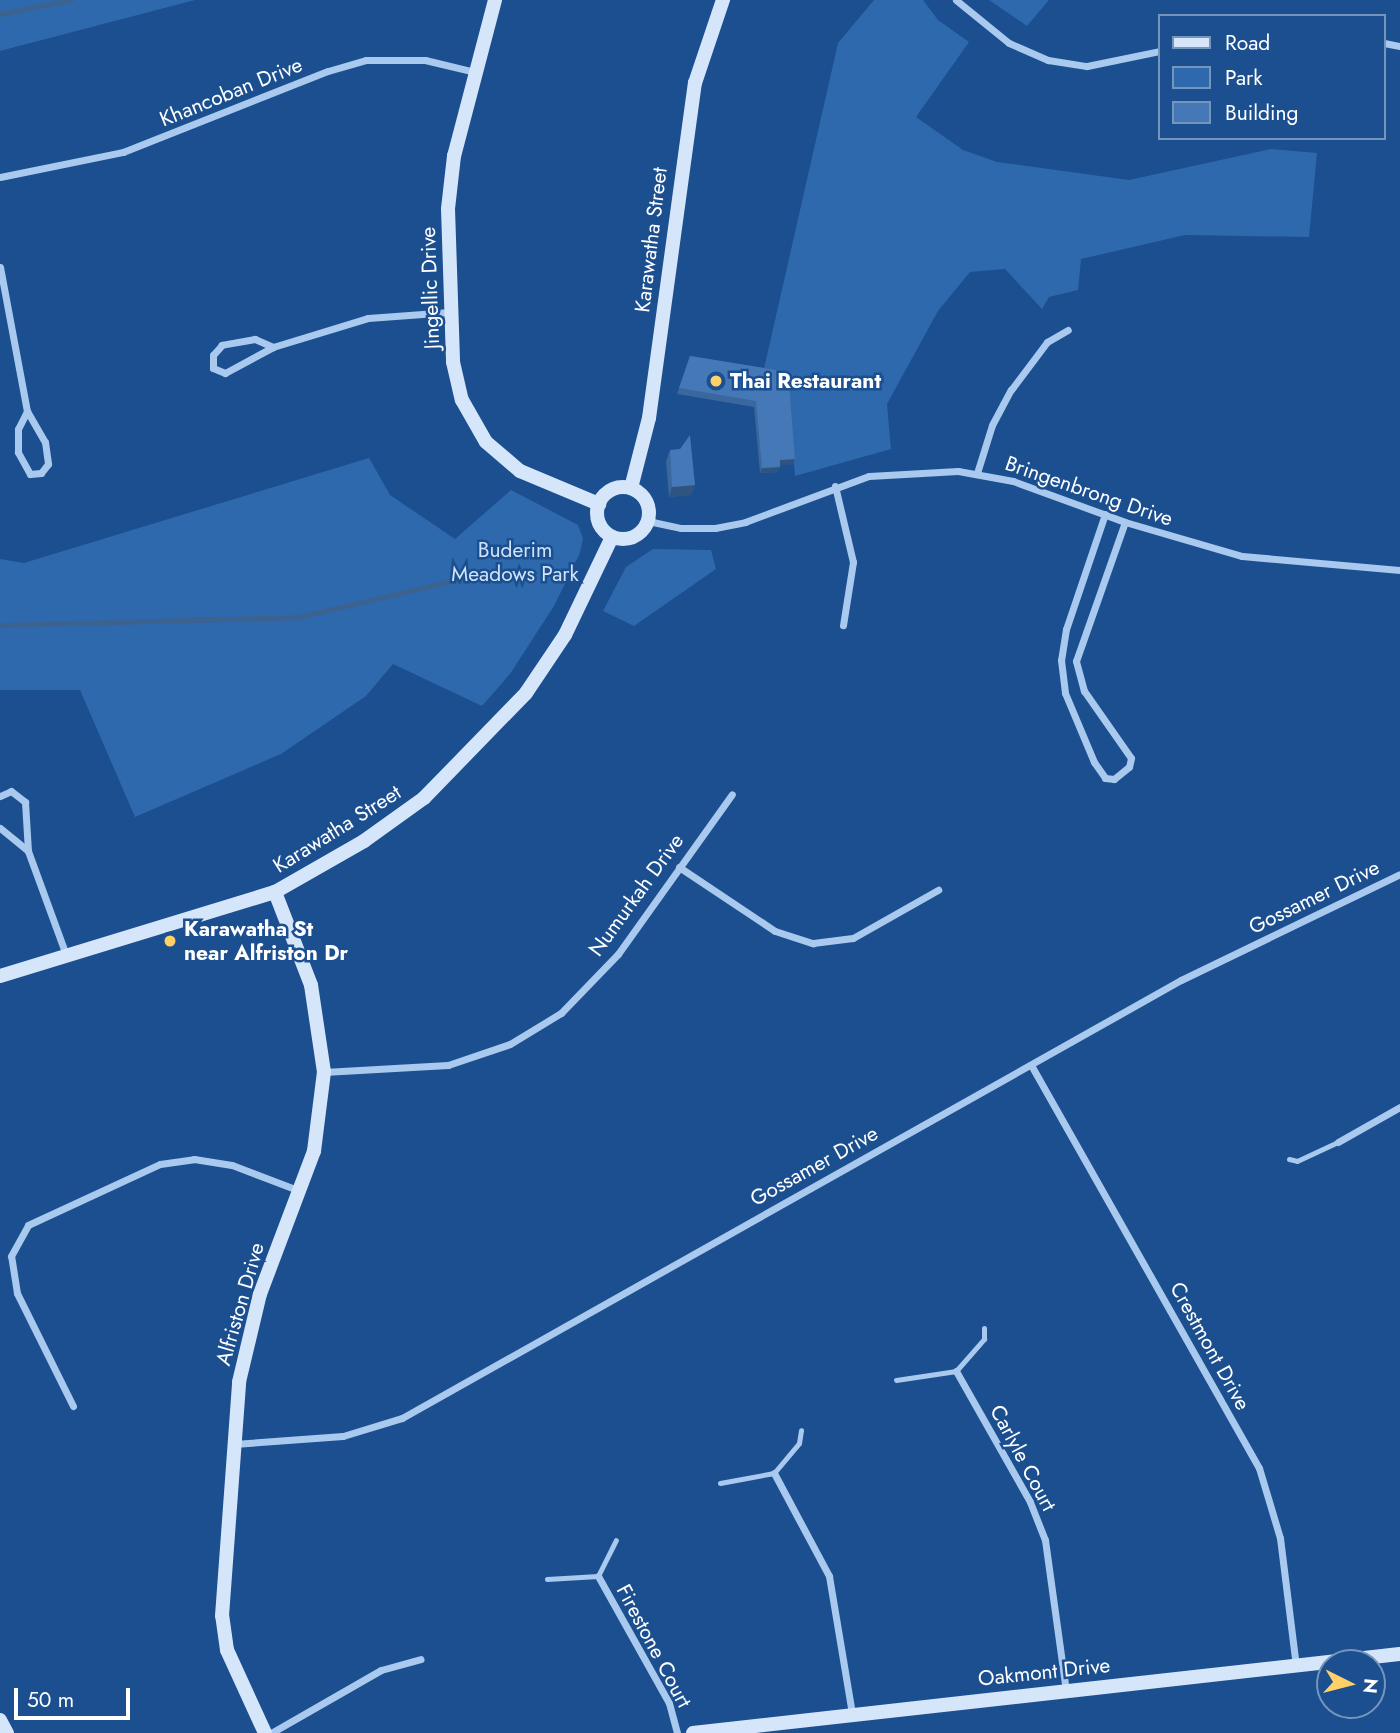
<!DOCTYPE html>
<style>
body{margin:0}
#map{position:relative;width:1400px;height:1733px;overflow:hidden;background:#1b4f8f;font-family:Jost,sans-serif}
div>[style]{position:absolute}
.green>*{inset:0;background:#2e69ad}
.stream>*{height:4.5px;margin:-2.25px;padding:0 2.25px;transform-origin:2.25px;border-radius:2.25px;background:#3c6290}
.lane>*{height:5px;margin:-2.5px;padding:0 2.5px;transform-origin:2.5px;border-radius:2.5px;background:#a9c9ee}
.street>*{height:7px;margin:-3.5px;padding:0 3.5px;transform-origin:3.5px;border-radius:3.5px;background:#a9c9ee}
.secondary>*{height:14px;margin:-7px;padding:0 7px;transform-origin:7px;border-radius:7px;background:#d6e6fa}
.secondary>.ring{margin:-7px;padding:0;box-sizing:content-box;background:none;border:14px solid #d6e6fa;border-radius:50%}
.wall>*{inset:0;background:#3a679d}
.shaded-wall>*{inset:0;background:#305480}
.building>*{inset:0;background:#4478b7}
.dots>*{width:19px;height:19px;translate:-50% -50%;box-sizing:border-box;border:4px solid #1b4f8f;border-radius:50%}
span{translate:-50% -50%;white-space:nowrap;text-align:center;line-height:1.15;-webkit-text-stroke:5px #1b4f8f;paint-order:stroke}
.street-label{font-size:21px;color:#fff}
.poi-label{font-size:21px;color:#fff;font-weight:700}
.left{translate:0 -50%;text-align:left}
.park-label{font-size:21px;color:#cfe3fa}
.legend{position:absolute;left:1158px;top:14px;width:228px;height:126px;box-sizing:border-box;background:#1b4f8f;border:2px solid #7695bc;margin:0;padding:9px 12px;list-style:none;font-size:21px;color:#fff}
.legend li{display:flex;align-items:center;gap:14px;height:35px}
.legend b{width:35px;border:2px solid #7695bc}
.north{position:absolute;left:1316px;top:1649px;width:70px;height:70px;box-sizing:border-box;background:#1b4f8f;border:2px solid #7695bc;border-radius:50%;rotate:96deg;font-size:19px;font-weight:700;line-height:28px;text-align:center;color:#fff}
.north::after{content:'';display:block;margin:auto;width:24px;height:32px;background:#ffd166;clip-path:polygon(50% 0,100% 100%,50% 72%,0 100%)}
.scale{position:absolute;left:14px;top:1688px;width:116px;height:32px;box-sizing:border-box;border:4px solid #fff;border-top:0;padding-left:9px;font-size:21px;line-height:24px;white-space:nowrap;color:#fff;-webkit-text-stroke:5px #1b4f8f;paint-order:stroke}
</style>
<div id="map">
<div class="green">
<i style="clip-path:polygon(0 0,195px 0,0 51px)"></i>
<i style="clip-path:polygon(874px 0,923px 0,938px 20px,969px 42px,916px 117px,963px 150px,997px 162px,1129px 180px,1271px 149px,1317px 153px,1309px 237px,1185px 235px,1081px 259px,1078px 290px,1049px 297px,1042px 309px,1005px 269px,970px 272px,938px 311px,887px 404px,891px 449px,795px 476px,786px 377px,763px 373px,838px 43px)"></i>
<i style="clip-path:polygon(989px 0,1049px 0,1027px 26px)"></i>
<i style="clip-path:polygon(369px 458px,390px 495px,455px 539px,511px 490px,578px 525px,583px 538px,580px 553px,554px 606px,510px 674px,482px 706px,393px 664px,366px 696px,281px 754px,135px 817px,80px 690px,0 690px,0 559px,24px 563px)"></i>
<i style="clip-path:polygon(653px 549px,711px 550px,716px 569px,634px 626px,603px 611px,626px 567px)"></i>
</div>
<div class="stream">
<i style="left:0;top:14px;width:72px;rotate:-11.2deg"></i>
<i style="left:0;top:625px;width:299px;rotate:-1.5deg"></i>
<i style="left:299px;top:617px;width:191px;rotate:-13.3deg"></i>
</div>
<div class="lane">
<i style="left:1289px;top:1159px;width:8px;rotate:14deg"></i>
<i style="left:1297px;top:1161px;width:45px;rotate:-24.9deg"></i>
<i style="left:896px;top:1380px;width:61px;rotate:-8.5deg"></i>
<i style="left:956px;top:1371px;width:43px;rotate:-48.8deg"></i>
<i style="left:984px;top:1339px;width:11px;rotate:-90deg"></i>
<i style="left:720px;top:1483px;width:55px;rotate:-10.5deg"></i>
<i style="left:774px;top:1473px;width:39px;rotate:-50deg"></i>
<i style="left:799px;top:1443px;width:13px;rotate:-81deg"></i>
<i style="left:547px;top:1579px;width:51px;rotate:-3.4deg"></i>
<i style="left:598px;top:1576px;width:40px;rotate:-63.4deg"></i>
</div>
<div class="street">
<i style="left:956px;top:0;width:68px;rotate:39.1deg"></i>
<i style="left:1009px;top:43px;width:43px;rotate:23.6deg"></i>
<i style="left:1048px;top:60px;width:39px;rotate:9deg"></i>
<i style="left:1087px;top:66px;width:75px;rotate:-11.6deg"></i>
<i style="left:1384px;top:43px;width:16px;rotate:11deg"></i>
<i style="left:0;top:177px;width:126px;rotate:-11.5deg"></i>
<i style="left:123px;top:152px;width:220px;rotate:-21.6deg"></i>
<i style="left:328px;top:71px;width:40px;rotate:-16deg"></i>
<i style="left:366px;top:60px;width:59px"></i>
<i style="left:425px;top:60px;width:51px;rotate:13.5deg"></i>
<i style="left:0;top:267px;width:147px;rotate:79.4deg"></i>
<i style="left:27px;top:411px;width:36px;rotate:60deg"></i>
<i style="left:45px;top:442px;width:22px;rotate:82deg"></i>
<i style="left:48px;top:464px;width:11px;rotate:128deg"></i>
<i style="left:41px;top:473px;width:11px;rotate:175deg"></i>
<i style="left:30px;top:474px;width:25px;rotate:-119deg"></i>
<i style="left:18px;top:452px;width:23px;rotate:-90deg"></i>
<i style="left:18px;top:429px;width:20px;rotate:-63deg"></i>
<i style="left:273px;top:347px;width:20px;rotate:-156deg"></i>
<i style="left:255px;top:339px;width:34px;rotate:170deg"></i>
<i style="left:222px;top:345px;width:13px;rotate:132deg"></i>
<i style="left:213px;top:355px;width:13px;rotate:90deg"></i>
<i style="left:213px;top:368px;width:13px;rotate:23deg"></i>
<i style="left:225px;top:373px;width:55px;rotate:-28.4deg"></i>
<i style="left:273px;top:347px;width:99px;rotate:-17deg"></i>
<i style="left:368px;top:318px;width:82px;rotate:-4.2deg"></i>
<i style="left:977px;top:473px;width:50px;rotate:-72.6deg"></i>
<i style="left:992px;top:425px;width:40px;rotate:-62deg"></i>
<i style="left:1011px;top:390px;width:60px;rotate:-53.1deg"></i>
<i style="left:1047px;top:342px;width:24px;rotate:-30deg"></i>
<i style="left:835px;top:486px;width:78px;rotate:76.7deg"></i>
<i style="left:853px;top:562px;width:64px;rotate:99deg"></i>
<i style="left:1105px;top:514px;width:121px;rotate:108.7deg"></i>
<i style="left:1066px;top:629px;width:31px;rotate:99deg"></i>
<i style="left:1061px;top:660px;width:33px;rotate:83deg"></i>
<i style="left:1065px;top:693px;width:75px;rotate:67.2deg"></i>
<i style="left:1094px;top:762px;width:19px;rotate:55deg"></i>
<i style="left:1105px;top:778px;width:9px;rotate:6deg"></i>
<i style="left:1114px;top:779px;width:19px;rotate:-39deg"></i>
<i style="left:1129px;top:767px;width:9px;rotate:-77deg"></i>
<i style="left:1131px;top:758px;width:82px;rotate:-125deg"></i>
<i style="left:1084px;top:691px;width:31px;rotate:-105deg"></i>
<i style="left:1076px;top:661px;width:147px;rotate:-70.6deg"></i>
<i style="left:648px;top:521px;width:34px;rotate:12deg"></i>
<i style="left:681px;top:528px;width:34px"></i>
<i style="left:715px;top:528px;width:31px;rotate:-11deg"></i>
<i style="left:745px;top:522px;width:132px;rotate:-20.4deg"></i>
<i style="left:869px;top:476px;width:89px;rotate:-3.2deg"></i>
<i style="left:958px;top:471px;width:56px;rotate:10.3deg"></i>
<i style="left:1013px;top:481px;width:119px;rotate:20.1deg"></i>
<i style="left:1125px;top:522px;width:122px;rotate:16.2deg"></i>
<i style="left:1242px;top:556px;width:159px;rotate:5.1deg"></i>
<i style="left:0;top:796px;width:12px;rotate:-24deg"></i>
<i style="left:11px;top:791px;width:18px;rotate:38deg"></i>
<i style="left:25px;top:802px;width:49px;rotate:86.5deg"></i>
<i style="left:28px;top:851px;width:111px;rotate:69.9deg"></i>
<i style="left:0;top:828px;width:36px;rotate:39deg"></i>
<i style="left:679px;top:867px;width:115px;rotate:33.7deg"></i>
<i style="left:775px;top:931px;width:40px;rotate:18deg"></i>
<i style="left:813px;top:943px;width:40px;rotate:-7.1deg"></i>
<i style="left:853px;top:938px;width:98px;rotate:-29.5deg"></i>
<i style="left:1031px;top:1065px;width:463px;rotate:60.5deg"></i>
<i style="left:1259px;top:1468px;width:73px;rotate:73.3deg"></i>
<i style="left:1280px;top:1538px;width:129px;rotate:82.9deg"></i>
<i style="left:324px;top:1072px;width:124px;rotate:-3.2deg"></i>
<i style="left:448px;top:1065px;width:65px;rotate:-18.7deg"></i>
<i style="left:510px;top:1044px;width:60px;rotate:-31.3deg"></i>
<i style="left:561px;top:1013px;width:82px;rotate:-46deg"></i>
<i style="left:618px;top:954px;width:196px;rotate:-54.5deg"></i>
<i style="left:1338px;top:1142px;width:71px;rotate:-29.4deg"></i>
<i style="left:956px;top:1371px;width:150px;rotate:60.5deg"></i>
<i style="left:1030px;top:1502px;width:41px;rotate:68.5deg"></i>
<i style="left:1045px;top:1540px;width:152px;rotate:82.1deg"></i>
<i style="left:73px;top:1406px;width:126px;rotate:-116.4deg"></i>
<i style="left:17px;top:1293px;width:37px;rotate:-99deg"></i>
<i style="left:11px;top:1256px;width:35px;rotate:-61deg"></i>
<i style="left:28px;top:1225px;width:145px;rotate:-24.8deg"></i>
<i style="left:160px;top:1164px;width:34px;rotate:-8deg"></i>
<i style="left:194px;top:1159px;width:38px;rotate:9deg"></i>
<i style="left:232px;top:1165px;width:73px;rotate:20.9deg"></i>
<i style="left:234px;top:1444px;width:109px;rotate:-4.2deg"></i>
<i style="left:343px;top:1436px;width:62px;rotate:-17deg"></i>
<i style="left:402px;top:1418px;width:894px;rotate:-29.35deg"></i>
<i style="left:1181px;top:980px;width:243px;rotate:-25.8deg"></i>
<i style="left:774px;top:1473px;width:117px;rotate:61.9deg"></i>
<i style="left:829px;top:1576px;width:140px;rotate:80.5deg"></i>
<i style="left:598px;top:1576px;width:145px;rotate:60.8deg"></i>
<i style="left:669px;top:1703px;width:31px;rotate:75deg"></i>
<i style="left:271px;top:1733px;width:127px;rotate:-29.8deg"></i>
<i style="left:381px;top:1670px;width:41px;rotate:-15.4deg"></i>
</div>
<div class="secondary">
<i style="left:495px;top:0;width:161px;rotate:104.7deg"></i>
<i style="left:454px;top:156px;width:53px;rotate:96.5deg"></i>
<i style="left:448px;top:209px;width:153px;rotate:88.1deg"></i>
<i style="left:453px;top:362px;width:39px;rotate:77deg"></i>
<i style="left:462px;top:400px;width:48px;rotate:60.3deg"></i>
<i style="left:486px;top:442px;width:45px;rotate:40.5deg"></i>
<i style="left:520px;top:471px;width:86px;rotate:22.7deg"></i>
<i class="ring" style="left:597px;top:487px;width:38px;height:38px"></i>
<i style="left:631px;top:488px;width:72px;rotate:-75.6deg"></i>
<i style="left:649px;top:418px;width:338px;rotate:-82.2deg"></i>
<i style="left:695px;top:83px;width:88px;rotate:-71.4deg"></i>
<i style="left:0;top:976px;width:288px;rotate:-17deg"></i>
<i style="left:275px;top:892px;width:103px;rotate:-29.8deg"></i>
<i style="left:364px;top:841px;width:74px;rotate:-35.6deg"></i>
<i style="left:424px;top:798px;width:146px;rotate:-45.8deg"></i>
<i style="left:526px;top:693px;width:70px;rotate:-56.1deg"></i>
<i style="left:565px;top:635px;width:109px;rotate:-64.4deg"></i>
<i style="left:0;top:1720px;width:15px;rotate:62deg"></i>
<i style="left:265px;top:1733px;width:91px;rotate:-114.6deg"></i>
<i style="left:227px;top:1650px;width:34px;rotate:-98deg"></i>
<i style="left:222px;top:1616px;width:235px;rotate:-85.8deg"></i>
<i style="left:239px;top:1382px;width:90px;rotate:-76.6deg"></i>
<i style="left:260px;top:1294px;width:153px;rotate:-69.3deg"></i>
<i style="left:314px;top:1151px;width:80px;rotate:-82.8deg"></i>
<i style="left:324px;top:1072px;width:88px;rotate:-98.5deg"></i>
<i style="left:311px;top:985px;width:100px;rotate:-111.2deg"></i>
<i style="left:693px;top:1733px;width:711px;rotate:-6.38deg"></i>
</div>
<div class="wall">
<i style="clip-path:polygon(690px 356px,788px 372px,793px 464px,780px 465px,778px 472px,760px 473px,754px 407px,677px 394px)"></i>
<i style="clip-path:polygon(670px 450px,695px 485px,691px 495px,669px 497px,666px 461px)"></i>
</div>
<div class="shaded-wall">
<i style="clip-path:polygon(795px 459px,793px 464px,778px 466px,780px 460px)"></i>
<i style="clip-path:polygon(780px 467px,778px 472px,760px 473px,762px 468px)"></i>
<i style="clip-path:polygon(695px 485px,691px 495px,669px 497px,672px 487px)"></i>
</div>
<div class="building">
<i style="clip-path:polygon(690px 356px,788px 372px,795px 459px,780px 460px,780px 467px,762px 468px,756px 401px,679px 388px)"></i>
<i style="clip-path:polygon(690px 435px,695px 485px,672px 487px,670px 450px,680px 449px)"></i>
</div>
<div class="dots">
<i style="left:716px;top:381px;background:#ffd166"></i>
<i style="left:170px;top:941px;background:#ffd166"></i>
</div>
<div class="street-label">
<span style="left:231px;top:92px;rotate:-22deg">Khancoban Drive</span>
<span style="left:651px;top:240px;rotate:-83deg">Karawatha Street</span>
<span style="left:430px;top:288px;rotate:-92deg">Jingellic Drive</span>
<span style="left:1089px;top:491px;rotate:19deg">Bringenbrong Drive</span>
<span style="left:337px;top:829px;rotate:-32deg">Karawatha Street</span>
<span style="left:636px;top:895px;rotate:-54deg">Numurkah Drive</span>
<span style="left:1314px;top:897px;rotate:-26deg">Gossamer Drive</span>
<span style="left:814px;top:1166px;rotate:-29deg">Gossamer Drive</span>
<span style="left:240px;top:1304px;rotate:-74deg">Alfriston Drive</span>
<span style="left:1210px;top:1346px;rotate:61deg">Crestmont Drive</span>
<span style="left:1023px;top:1458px;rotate:62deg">Carlyle Court</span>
<span style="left:654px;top:1646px;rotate:62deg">Firestone Court</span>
<span style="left:1044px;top:1672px;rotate:-6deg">Oakmont Drive</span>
</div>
<div class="poi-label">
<span class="left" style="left:730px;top:381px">Thai Restaurant</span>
<span class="left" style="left:184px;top:941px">Karawatha St<br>near Alfriston Dr</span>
</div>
<div class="park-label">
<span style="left:515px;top:562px">Buderim<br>Meadows Park</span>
</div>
<ul class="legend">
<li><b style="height:9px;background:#d6e6fa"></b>Road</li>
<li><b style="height:19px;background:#2e69ad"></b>Park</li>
<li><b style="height:19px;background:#4478b7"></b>Building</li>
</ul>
<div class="north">N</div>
<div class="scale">50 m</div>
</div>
